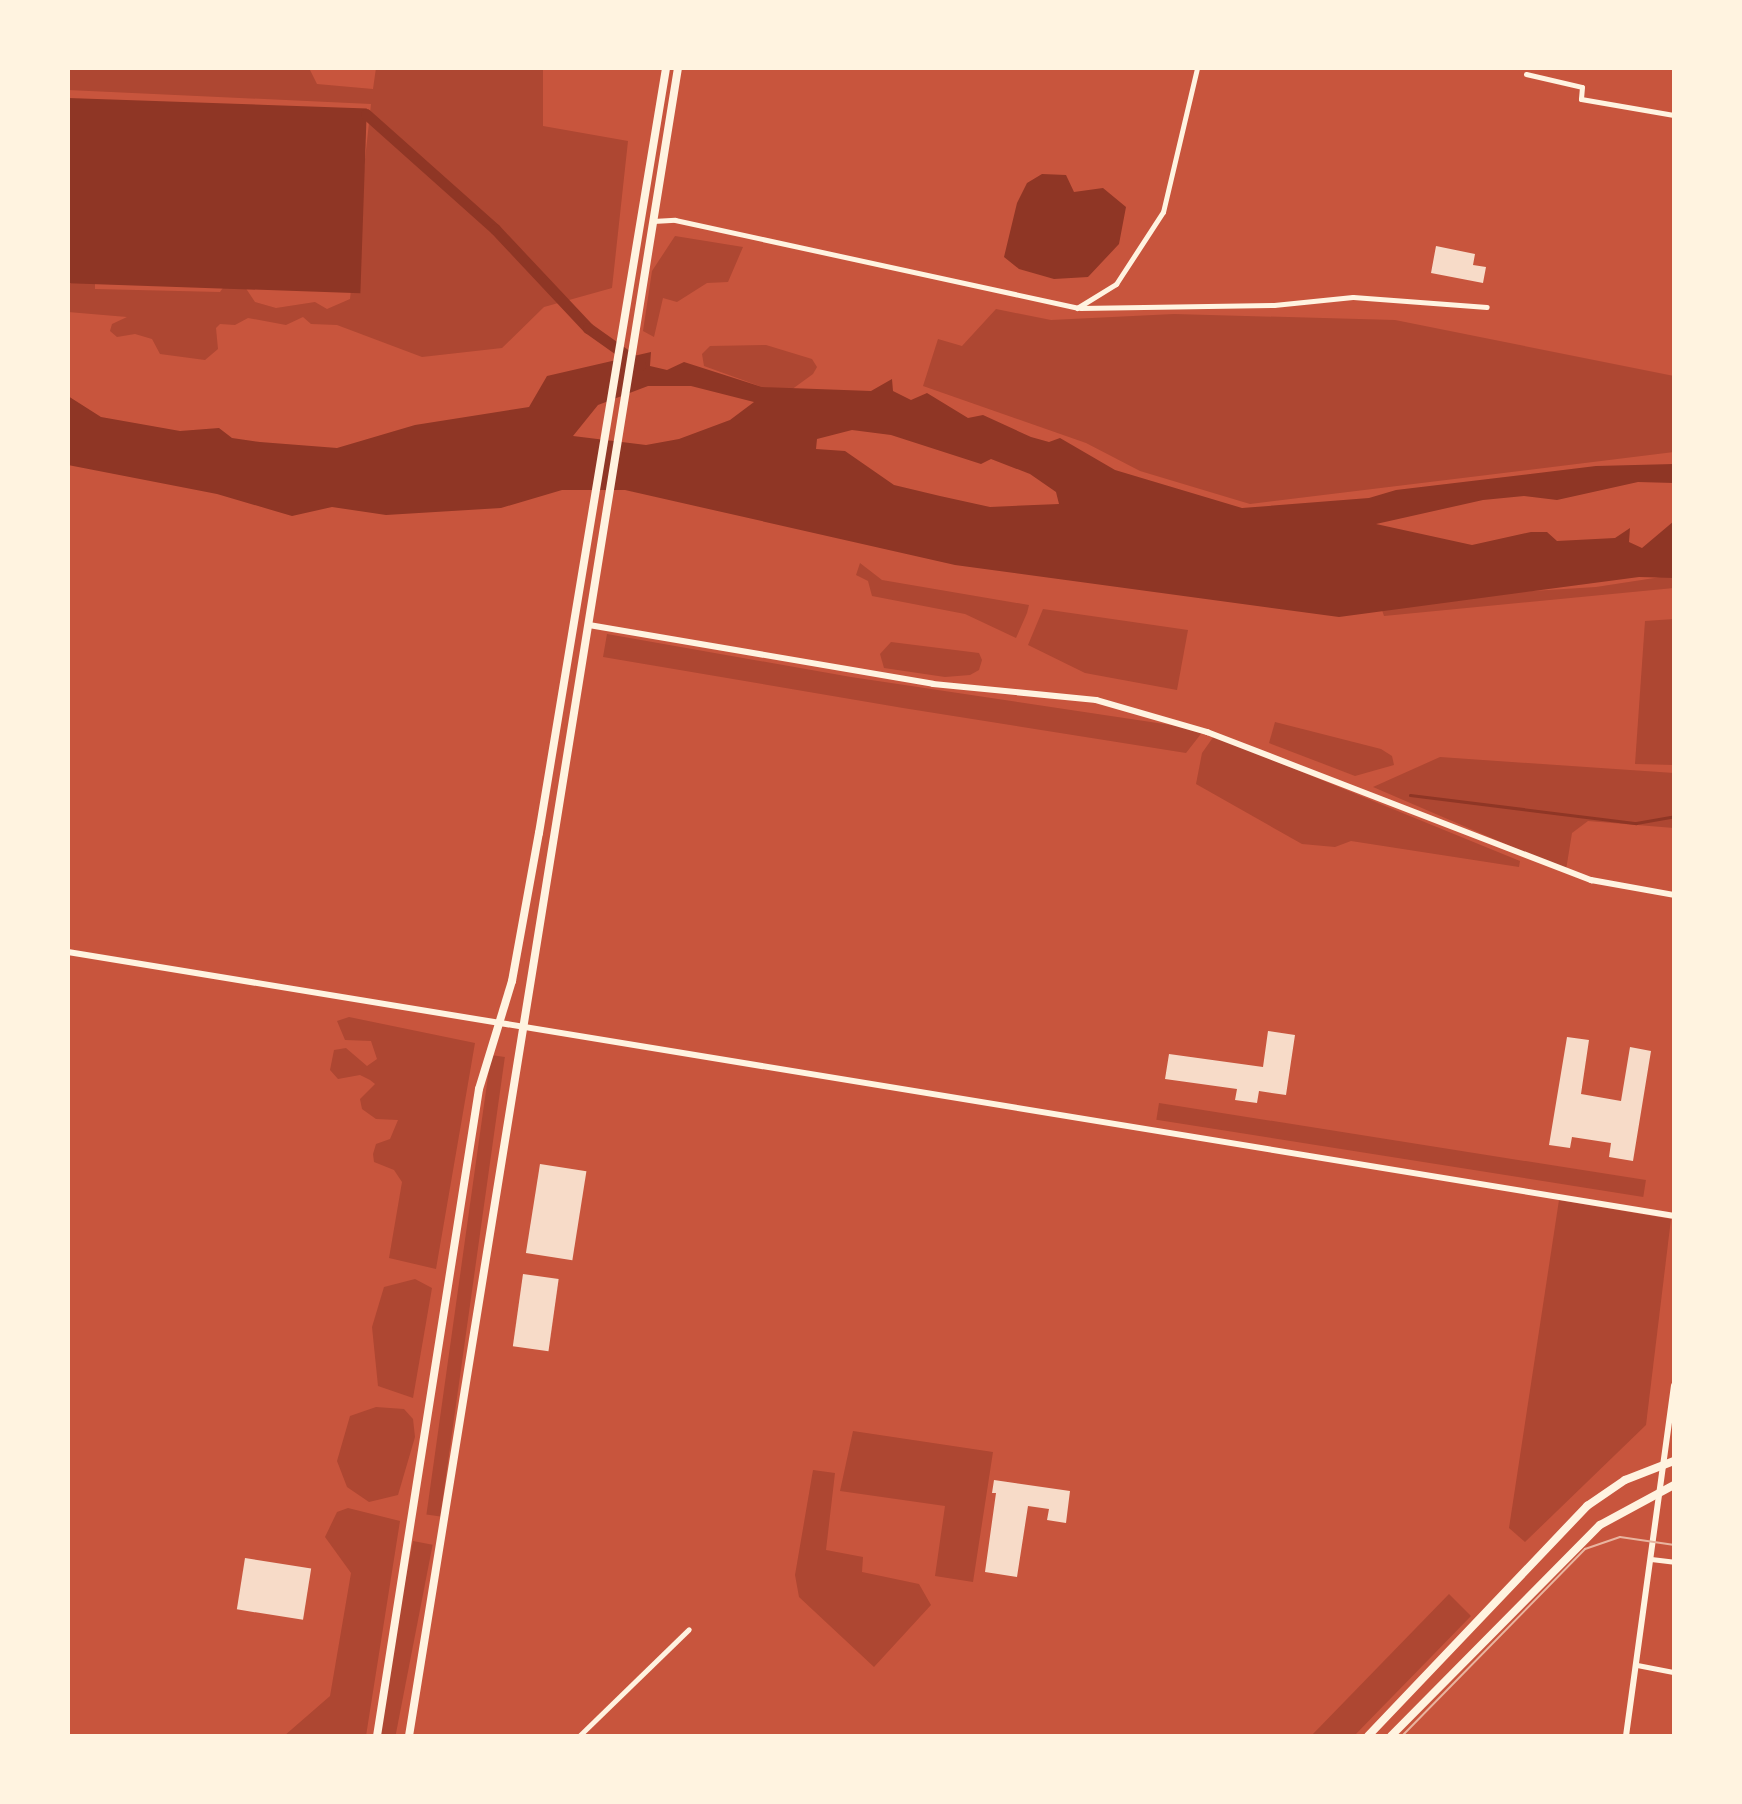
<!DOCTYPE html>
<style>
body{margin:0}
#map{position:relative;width:1742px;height:1804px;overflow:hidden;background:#c8553d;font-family:"Fira Sans",sans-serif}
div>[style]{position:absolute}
.green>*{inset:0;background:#ae4732;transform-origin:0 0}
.water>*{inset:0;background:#8f3625;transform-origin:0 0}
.stream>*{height:3px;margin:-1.5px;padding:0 1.5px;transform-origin:1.5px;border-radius:1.5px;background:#8f3625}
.canal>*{height:11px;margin:-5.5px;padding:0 5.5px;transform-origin:5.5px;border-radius:5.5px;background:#8f3625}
.building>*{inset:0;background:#f7dbc8;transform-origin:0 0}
.minor>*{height:5px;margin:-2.5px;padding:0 2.5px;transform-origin:2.5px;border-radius:2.5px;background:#fff3e0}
.tertiary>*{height:6px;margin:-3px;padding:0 3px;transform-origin:3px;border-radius:3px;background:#fff3e0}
.primary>*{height:8px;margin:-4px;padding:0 4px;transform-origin:4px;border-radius:4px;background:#fff3e0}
.tram>*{height:2px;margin:-1px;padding:0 1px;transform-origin:1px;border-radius:1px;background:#e9b49f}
span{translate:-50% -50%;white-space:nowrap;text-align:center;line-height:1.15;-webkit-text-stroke:8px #fff3e0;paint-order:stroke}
.frame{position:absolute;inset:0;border:70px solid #fff3e0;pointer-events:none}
</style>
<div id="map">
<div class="green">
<i style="clip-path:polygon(68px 68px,309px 68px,317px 84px,373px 89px,376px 68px,543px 68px,543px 126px,628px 141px,612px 288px,544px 307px,502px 348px,422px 357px,337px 325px,311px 324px,303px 317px,286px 325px,248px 318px,235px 325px,220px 324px,216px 328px,218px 349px,205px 360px,160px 354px,152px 339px,135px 334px,117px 337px,110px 331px,112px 324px,127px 317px,68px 312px,68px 285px,78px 279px,95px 283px,95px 289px,220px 292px,227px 282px,243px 284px,255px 302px,276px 308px,315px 302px,327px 309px,350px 299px,371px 104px,68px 90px)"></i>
<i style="clip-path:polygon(675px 236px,743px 247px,728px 282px,707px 283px,677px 302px,663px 298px,654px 337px,643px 331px,652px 271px)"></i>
<i style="clip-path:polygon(996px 309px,1051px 320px,1174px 314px,1395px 320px,1674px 376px,1674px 452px,1250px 504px,1140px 471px,1086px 443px,923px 386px,938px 339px,962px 346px)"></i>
<i style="clip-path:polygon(766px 345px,812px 359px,817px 367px,813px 374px,791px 390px,762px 387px,704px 366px,702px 354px,710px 346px)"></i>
<i style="clip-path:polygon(860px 563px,882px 580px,1029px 605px,1027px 613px,1016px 638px,965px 614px,872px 596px,868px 581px,856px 575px)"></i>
<i style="clip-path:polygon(1674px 575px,1674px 588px,1384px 616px,1381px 607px,1390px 600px,1596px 587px)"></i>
<i style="clip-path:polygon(1043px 609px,1188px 630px,1177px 690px,1085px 673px,1028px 645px)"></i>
<i style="clip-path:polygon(1674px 619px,1674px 765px,1635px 764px,1645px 621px)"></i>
<i style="clip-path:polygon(607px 634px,851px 677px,1204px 730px,1186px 753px,903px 708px,603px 657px)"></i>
<i style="clip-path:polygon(891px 642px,979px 653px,982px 660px,979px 670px,970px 675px,945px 677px,884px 668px,880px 654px)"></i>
<i style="clip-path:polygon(1275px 722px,1381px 749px,1392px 756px,1394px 765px,1355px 776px,1269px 743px)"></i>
<i style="clip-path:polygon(1214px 736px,1520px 861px,1519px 867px,1351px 841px,1335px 847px,1302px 844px,1196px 784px,1202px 753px)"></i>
<i style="clip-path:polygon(1440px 757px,1674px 773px,1674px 828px,1588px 821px,1572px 833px,1566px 870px,1373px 787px)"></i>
<i style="clip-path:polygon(349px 1017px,475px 1043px,436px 1269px,389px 1258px,402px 1182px,394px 1170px,374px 1162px,373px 1154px,376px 1144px,390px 1139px,398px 1120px,376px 1119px,362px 1109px,360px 1099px,375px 1084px,370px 1080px,360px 1075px,338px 1079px,330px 1070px,334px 1050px,346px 1048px,367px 1066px,377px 1059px,371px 1041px,345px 1040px,337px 1021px)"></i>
<i style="left:491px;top:1055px;width:14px;height:464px;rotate:8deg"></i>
<i style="left:1159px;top:1103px;width:493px;height:17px;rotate:9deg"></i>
<i style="clip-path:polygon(1559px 1200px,1671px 1219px,1646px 1425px,1525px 1542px,1509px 1528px)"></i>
<i style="clip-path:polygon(415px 1279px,432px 1288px,413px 1398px,378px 1386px,372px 1327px,384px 1287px)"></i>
<i style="clip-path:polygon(376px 1407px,404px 1409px,413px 1419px,415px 1437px,398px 1495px,369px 1502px,347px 1487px,337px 1461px,350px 1416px)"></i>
<i style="clip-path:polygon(853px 1431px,993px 1452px,973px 1582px,935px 1576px,945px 1506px,840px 1491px)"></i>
<i style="clip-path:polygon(813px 1470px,835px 1473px,826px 1550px,863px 1557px,862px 1572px,919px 1584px,931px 1605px,874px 1667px,799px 1597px,795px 1575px)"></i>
<i style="clip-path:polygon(348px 1508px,400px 1521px,366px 1736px,284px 1736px,330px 1696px,351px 1573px,325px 1537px,337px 1512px)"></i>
<i style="left:413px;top:1541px;width:20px;height:197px;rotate:11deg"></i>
<i style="clip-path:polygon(1449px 1594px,1471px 1616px,1354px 1736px,1311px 1736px)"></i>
</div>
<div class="water">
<i style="left:68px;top:98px;width:299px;height:185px;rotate:2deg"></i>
<i style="clip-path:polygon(1042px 174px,1066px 175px,1074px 192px,1103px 188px,1126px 207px,1119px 244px,1088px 277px,1054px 279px,1019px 269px,1004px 257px,1017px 203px,1027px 183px)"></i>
<i style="clip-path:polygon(evenodd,651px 352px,650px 366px,667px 370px,684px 362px,762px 387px,871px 391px,892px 379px,893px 391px,911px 400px,927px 393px,968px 418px,983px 415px,1031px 437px,1049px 442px,1060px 438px,1115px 470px,1242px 508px,1369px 498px,1396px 490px,1596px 466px,1674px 464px,1674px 483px,1638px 482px,1557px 500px,1524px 496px,1483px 500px,1376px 524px,1472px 545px,1531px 532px,1547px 532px,1557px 541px,1615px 538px,1630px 528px,1629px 542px,1642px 548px,1674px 521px,1674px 578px,1639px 577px,1339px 617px,955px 565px,625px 490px,562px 490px,501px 508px,386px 515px,332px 507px,292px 516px,217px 494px,68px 465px,68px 396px,101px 417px,180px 431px,219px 428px,232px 438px,260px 442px,337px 448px,415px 425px,529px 407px,547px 376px,651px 352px,648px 386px,691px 386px,754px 402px,730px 420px,679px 439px,646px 445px,573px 436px,598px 405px,648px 386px,651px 352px,852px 430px,891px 435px,981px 464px,991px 459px,1030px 474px,1056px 492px,1059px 504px,990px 507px,940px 496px,894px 485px,845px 451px,816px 449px,817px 439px,852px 430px)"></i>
</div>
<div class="stream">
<i style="left:1410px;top:795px;width:228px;rotate:7.1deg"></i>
<i style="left:1636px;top:823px;width:39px;rotate:-10deg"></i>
</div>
<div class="canal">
<i style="left:366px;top:114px;width:173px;rotate:41.7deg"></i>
<i style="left:495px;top:229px;width:136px;rotate:46.8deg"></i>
<i style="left:588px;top:328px;width:64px;rotate:35.4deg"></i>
</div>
<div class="building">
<i style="clip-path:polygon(1436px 246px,1475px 254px,1473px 265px,1486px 267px,1483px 283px,1431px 273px)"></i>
<i style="clip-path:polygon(1268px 1031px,1295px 1035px,1286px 1095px,1259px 1091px,1257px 1103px,1235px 1100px,1237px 1089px,1165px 1079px,1169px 1054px,1263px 1067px)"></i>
<i style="clip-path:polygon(1567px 1037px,1589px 1040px,1581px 1094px,1621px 1101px,1630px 1047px,1651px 1051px,1633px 1161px,1609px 1157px,1611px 1143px,1572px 1137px,1570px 1148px,1549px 1145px)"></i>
<i style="left:540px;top:1164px;width:47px;height:90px;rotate:9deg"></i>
<i style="left:523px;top:1274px;width:36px;height:73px;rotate:8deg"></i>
<i style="clip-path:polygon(994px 1480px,1070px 1491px,1066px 1523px,1047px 1520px,1049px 1509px,1028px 1506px,1017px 1577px,985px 1572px,996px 1493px,992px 1493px)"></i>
<i style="left:245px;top:1558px;width:67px;height:52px;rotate:9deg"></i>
</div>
<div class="minor">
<i style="left:1526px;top:74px;width:57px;rotate:13.1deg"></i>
<i style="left:1582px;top:87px;width:12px;rotate:95deg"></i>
<i style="left:1581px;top:99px;width:94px;rotate:9.8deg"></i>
<i style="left:653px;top:221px;width:22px;rotate:-3deg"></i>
<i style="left:675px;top:220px;width:412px;rotate:12.3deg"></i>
<i style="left:1077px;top:308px;width:46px;rotate:-31.6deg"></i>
<i style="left:1116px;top:284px;width:86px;rotate:-56.9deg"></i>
<i style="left:1163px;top:212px;width:148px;rotate:-76.7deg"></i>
<i style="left:1080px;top:308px;width:194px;rotate:-0.9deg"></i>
<i style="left:1274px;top:305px;width:79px;rotate:-5.8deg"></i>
<i style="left:1353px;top:297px;width:134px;rotate:4.3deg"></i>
<i style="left:1651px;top:1559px;width:23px;rotate:7deg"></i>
<i style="left:1637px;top:1665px;width:38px;rotate:11deg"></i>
<i style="left:579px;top:1736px;width:153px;rotate:-44.2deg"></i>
</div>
<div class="tertiary">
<i style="left:589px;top:625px;width:349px;rotate:9.7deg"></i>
<i style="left:933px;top:684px;width:164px;rotate:5.6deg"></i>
<i style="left:1096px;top:700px;width:116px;rotate:16.1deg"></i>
<i style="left:1207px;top:732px;width:412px;rotate:21.1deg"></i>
<i style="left:1591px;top:880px;width:84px;rotate:10.2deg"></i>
<i style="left:68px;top:952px;width:1628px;rotate:9.33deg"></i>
<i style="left:1626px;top:1736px;width:354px;rotate:-82.2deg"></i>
</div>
<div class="primary">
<i style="left:377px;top:1736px;width:655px;rotate:-81.04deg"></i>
<i style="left:479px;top:1089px;width:113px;rotate:-73deg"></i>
<i style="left:512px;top:981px;width:150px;rotate:-79.7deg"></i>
<i style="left:539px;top:833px;width:775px;rotate:-80.57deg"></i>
<i style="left:409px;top:1736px;width:1690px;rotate:-80.84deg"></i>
<i style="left:1368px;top:1736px;width:318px;rotate:-46.4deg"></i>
<i style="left:1587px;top:1506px;width:46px;rotate:-34.4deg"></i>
<i style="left:1625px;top:1480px;width:53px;rotate:-21.2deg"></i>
<i style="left:1391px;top:1736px;width:297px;rotate:-45.3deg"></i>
<i style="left:1600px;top:1525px;width:84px;rotate:-28.4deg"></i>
</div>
<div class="tram">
<i style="left:1402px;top:1736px;width:262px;rotate:-45.6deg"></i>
<i style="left:1585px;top:1549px;width:37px;rotate:-19deg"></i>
<i style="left:1620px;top:1537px;width:55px;rotate:8.4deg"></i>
</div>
<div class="frame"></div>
</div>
